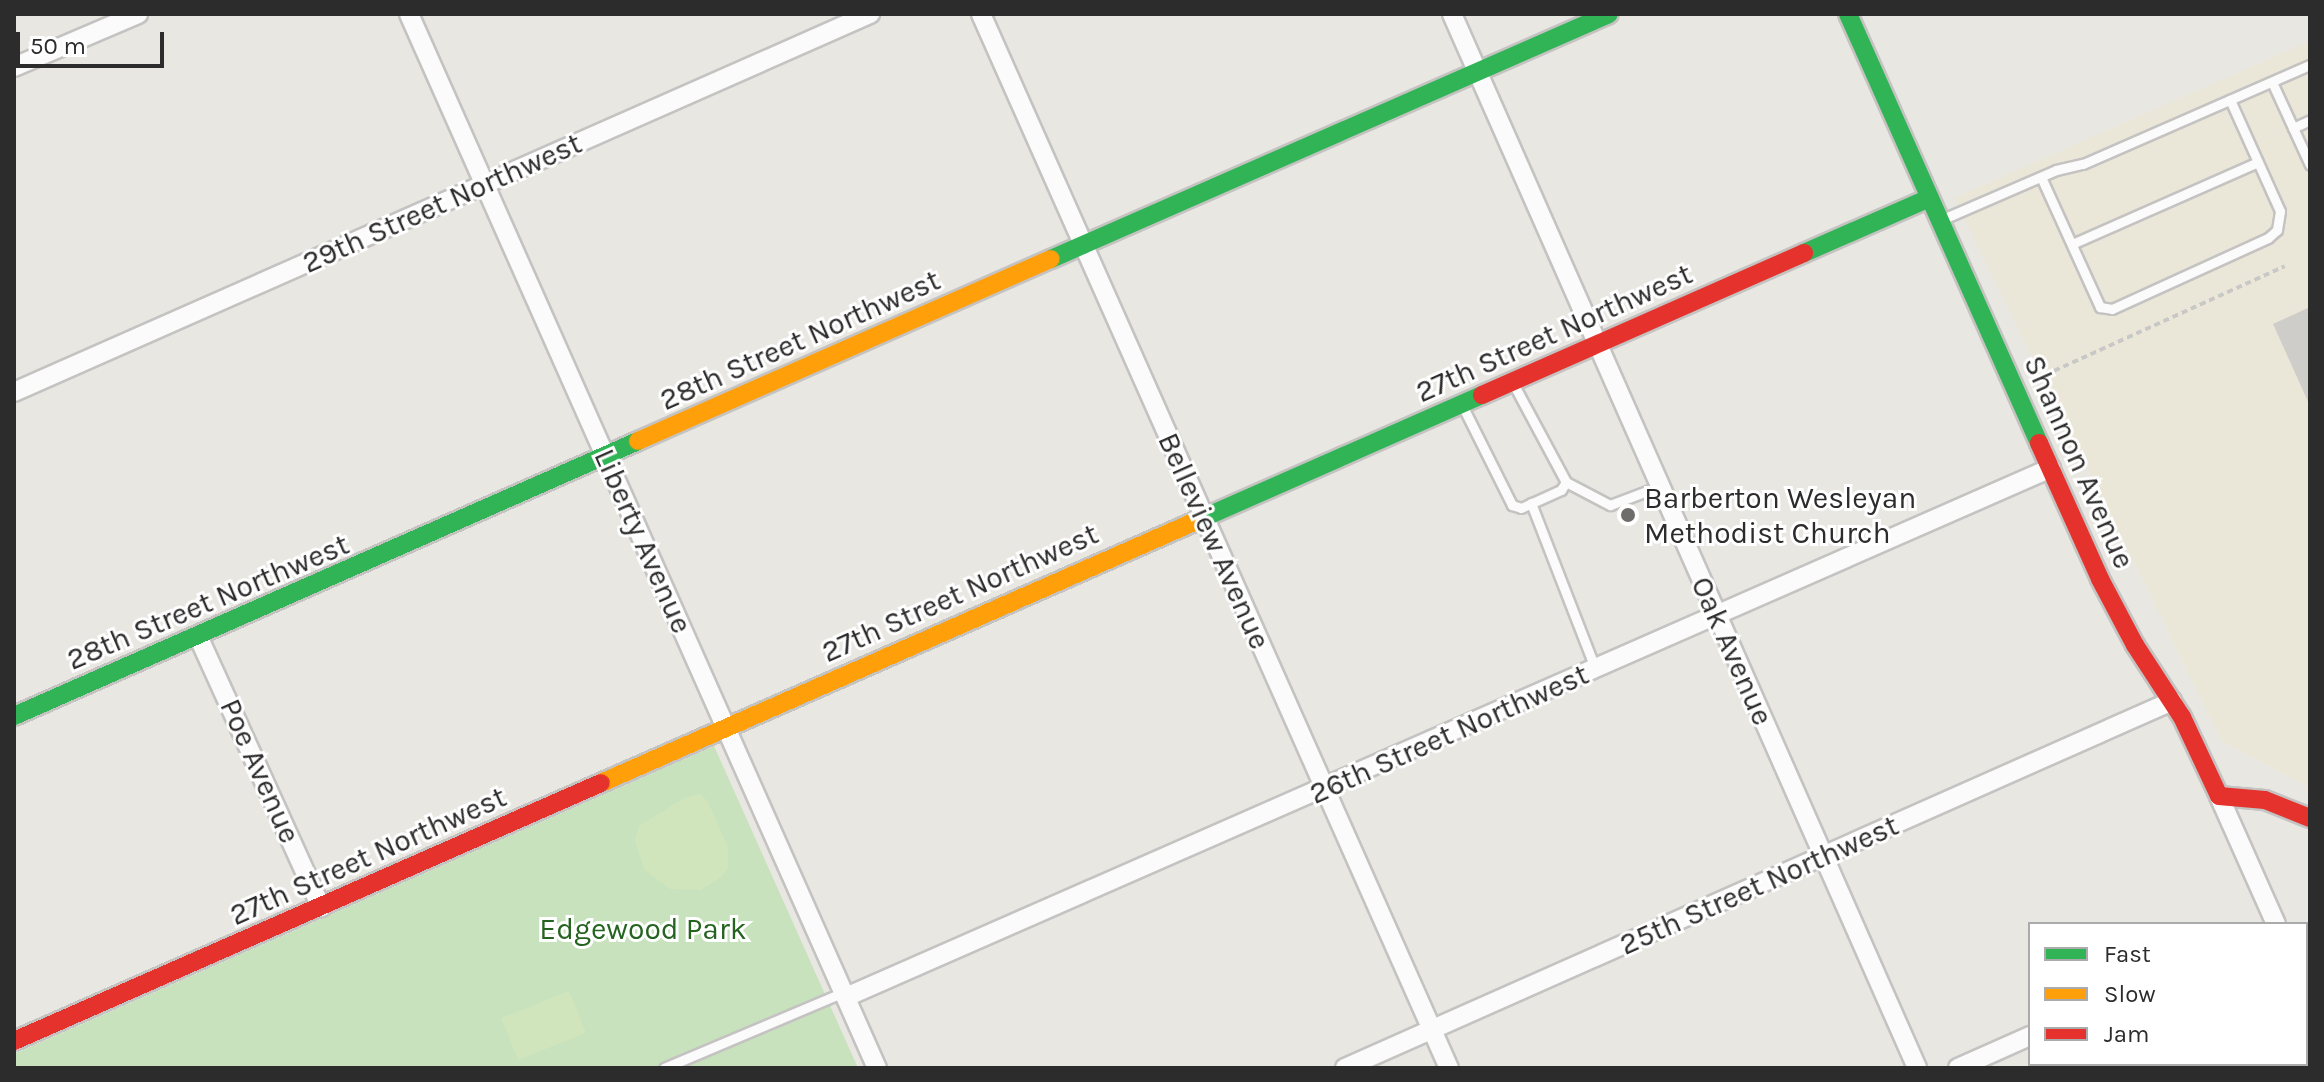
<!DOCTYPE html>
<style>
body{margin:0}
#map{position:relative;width:2324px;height:1082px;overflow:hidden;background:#e9e7e2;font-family:Karla,sans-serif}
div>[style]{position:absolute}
.education>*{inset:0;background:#ebe7d8}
.green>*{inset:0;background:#c8e2be}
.pitch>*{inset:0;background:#d1e5bc;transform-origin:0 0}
.building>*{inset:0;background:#cecdc9}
.path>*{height:4px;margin-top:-2px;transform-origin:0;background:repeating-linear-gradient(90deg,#c8c8c7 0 6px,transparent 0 10px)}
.roads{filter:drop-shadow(2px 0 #c4c3c2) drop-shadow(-2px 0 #c4c3c2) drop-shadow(0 2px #c4c3c2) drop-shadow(0 -2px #c4c3c2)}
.lane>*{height:9px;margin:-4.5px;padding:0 4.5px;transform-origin:4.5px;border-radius:4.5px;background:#fcfbfb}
.street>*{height:18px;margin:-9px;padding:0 9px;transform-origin:9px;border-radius:9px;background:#fcfbfb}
.fast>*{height:18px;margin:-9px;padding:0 9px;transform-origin:9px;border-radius:9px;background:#30b455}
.slow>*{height:18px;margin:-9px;padding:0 9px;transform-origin:9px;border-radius:9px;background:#ff9f0a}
.jam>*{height:18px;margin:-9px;padding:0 9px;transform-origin:9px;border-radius:9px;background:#e5322d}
.dots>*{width:22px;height:22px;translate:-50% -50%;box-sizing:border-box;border:4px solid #fff;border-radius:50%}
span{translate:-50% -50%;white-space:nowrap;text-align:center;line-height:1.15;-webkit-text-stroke:6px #fff;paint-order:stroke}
.street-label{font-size:30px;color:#2c2c2c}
.poi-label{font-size:30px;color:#2c2c2c}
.left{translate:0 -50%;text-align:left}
.park-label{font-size:30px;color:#256420}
.frame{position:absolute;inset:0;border:16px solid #2c2c2c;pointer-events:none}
.legend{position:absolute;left:2028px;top:922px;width:280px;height:144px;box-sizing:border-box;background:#fff;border:2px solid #ababab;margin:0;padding:10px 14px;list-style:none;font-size:24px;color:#2c2c2c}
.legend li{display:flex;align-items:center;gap:16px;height:40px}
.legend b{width:40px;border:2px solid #ababab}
.scale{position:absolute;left:16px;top:32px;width:148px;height:36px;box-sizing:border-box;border:4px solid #2c2c2c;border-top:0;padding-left:10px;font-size:24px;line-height:28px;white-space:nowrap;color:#2c2c2c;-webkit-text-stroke:6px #fff;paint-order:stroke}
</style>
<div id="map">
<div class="education">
<i style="clip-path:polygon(2310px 41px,2310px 788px,2222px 741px,1954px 198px)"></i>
</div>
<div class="green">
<i style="clip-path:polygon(714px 746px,858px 1068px,14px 1068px,14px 1054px)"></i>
</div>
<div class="pitch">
<i style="clip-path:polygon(700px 794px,708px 802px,728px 847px,728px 868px,721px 877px,701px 890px,670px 889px,644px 869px,635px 840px,639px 826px,686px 797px)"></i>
<i style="left:569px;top:991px;width:45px;height:73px;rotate:68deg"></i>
</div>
<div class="building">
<i style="clip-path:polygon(2310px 307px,2310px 406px,2273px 324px)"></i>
</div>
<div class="path">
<i style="left:2036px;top:379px;width:273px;rotate:-24.4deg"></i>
<i style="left:105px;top:1068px;width:25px"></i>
</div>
<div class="roads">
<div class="lane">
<i style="left:2272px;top:82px;width:91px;rotate:65.4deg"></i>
<i style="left:2293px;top:128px;width:19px;rotate:-25deg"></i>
<i style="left:2041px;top:177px;width:143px;rotate:65.6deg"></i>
<i style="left:2100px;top:307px;width:12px;rotate:9deg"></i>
<i style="left:2112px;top:309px;width:171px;rotate:-24.5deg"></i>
<i style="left:2268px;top:238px;width:12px;rotate:-42deg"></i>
<i style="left:2277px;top:230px;width:19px;rotate:-81deg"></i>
<i style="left:2280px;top:211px;width:122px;rotate:-114.2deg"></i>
<i style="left:1943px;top:219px;width:123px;rotate:-23.4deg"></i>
<i style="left:2056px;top:170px;width:28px;rotate:-13deg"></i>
<i style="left:2083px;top:164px;width:248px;rotate:-23.6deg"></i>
<i style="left:2072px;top:244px;width:203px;rotate:-23.8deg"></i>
<i style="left:1462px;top:405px;width:112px;rotate:63.4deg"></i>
<i style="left:1512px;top:505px;width:9px;rotate:18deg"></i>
<i style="left:1521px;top:508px;width:44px;rotate:-24.2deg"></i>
<i style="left:1561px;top:490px;width:9px;rotate:-58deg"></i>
<i style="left:1566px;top:482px;width:110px;rotate:-118.2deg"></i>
<i style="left:1566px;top:482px;width:50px;rotate:27.6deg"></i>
<i style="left:1610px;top:505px;width:53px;rotate:-20.8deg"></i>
<i style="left:1531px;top:503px;width:177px;rotate:68.8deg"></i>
<i style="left:664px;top:1068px;width:195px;rotate:-22.9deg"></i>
</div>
<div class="street">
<i style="left:409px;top:14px;width:1153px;rotate:66.06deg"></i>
<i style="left:981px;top:14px;width:1153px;rotate:66.06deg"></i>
<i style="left:1452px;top:14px;width:1152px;rotate:66.19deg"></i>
<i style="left:14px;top:67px;width:135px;rotate:-23.1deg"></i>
<i style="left:14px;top:392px;width:936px;rotate:-23.83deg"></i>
<i style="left:198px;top:636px;width:298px;rotate:65.6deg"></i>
<i style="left:2219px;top:796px;width:140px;rotate:66deg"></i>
<i style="left:2306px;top:994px;width:10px;rotate:66deg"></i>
<i style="left:846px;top:997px;width:1316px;rotate:-23.7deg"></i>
<i style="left:1345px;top:1068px;width:905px;rotate:-23.93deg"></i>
<i style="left:1958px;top:1068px;width:79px;rotate:-24deg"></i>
</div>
<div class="fast">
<i style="left:1848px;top:14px;width:470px;rotate:66deg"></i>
<i style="left:1804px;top:253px;width:137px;rotate:-23.7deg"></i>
<i style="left:1051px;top:259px;width:609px;rotate:-23.7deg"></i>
<i style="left:1194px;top:522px;width:315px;rotate:-23.8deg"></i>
<i style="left:14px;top:716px;width:682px;rotate:-23.78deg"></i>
</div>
<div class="slow">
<i style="left:638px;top:441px;width:451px;rotate:-23.8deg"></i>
<i style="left:601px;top:783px;width:648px;rotate:-23.76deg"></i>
</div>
<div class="jam">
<i style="left:1482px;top:395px;width:352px;rotate:-23.8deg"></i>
<i style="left:2039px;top:443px;width:149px;rotate:65.8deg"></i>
<i style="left:2100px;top:579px;width:75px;rotate:62.1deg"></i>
<i style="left:2135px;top:645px;width:86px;rotate:56.9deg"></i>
<i style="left:2182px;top:717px;width:87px;rotate:64.9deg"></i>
<i style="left:2219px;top:796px;width:46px;rotate:5deg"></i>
<i style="left:2265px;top:800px;width:48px;rotate:21.8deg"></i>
<i style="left:14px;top:1041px;width:641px;rotate:-23.73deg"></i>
</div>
</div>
<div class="dots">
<i style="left:1628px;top:515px;background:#6e6d6c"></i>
</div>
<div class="street-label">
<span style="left:442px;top:203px;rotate:-24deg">29th Street Northwest</span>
<span style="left:1554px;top:333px;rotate:-24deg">27th Street Northwest</span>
<span style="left:800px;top:340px;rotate:-24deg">28th Street Northwest</span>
<span style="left:2079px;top:462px;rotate:66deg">Shannon Avenue</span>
<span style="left:643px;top:541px;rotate:66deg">Liberty Avenue</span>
<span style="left:1214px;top:541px;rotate:66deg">Belleview Avenue</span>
<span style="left:960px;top:593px;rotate:-24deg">27th Street Northwest</span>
<span style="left:208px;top:602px;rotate:-23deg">28th Street Northwest</span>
<span style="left:1732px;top:651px;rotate:66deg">Oak Avenue</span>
<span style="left:1449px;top:734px;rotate:-24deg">26th Street Northwest</span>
<span style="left:260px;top:771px;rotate:66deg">Poe Avenue</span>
<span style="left:368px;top:856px;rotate:-24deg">27th Street Northwest</span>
<span style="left:1759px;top:885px;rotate:-24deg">25th Street Northwest</span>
</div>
<div class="poi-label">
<span class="left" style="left:1644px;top:515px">Barberton Wesleyan<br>Methodist Church</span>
</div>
<div class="park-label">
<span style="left:643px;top:929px">Edgewood Park</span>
</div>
<div class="frame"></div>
<ul class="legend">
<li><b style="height:10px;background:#30b455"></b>Fast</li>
<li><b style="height:10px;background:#ff9f0a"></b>Slow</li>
<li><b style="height:10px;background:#e5322d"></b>Jam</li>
</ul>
<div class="scale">50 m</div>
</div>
